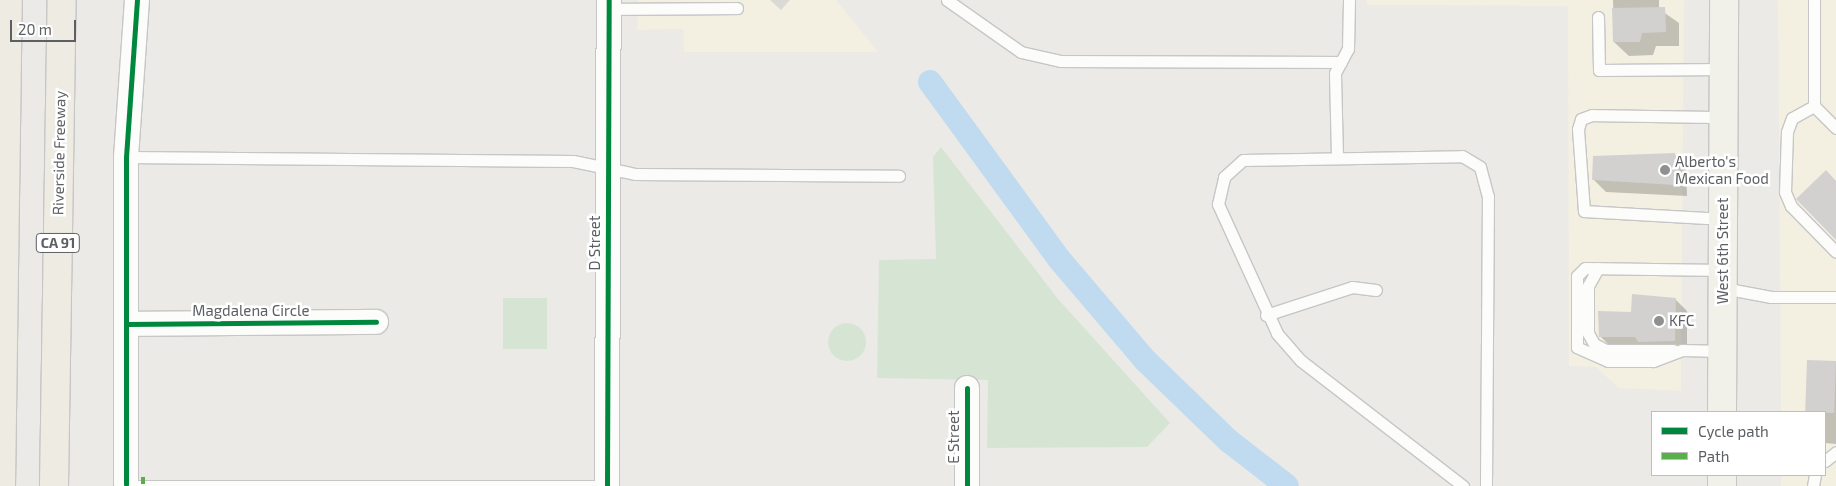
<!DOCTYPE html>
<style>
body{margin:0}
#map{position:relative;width:1836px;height:486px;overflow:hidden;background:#ebeae6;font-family:"Exo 2",sans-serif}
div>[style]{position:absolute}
.commercial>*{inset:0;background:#f3efe1}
.education>*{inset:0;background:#dbd9d5}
.green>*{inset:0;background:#d6e5d3;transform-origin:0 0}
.round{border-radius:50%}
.shadow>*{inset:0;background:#0003}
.canal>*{height:24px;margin:-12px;padding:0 12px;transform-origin:12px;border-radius:12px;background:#c0dbf0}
.building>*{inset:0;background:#d2d1cf;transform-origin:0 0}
.roads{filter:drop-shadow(1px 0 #c6c6c6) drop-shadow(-1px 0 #c6c6c6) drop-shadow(0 1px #c6c6c6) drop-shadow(0 -1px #c6c6c6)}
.lane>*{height:11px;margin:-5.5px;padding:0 5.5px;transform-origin:5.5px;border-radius:5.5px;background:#fcfcfb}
.street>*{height:24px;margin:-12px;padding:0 12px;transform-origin:12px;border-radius:12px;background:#fcfcfb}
.primary>*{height:28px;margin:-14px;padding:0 14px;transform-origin:14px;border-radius:14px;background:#f1f0e9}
.highway>*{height:28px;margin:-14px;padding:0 14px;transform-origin:14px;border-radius:14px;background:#eeebe2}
.quiet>*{height:4px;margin-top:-2px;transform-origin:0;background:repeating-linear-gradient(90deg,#58b04a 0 8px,transparent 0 12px)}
.cycleway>*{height:5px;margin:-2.5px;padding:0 2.5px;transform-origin:2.5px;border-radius:2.5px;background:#00873e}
.dots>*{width:14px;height:14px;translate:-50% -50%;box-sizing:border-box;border:2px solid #fff;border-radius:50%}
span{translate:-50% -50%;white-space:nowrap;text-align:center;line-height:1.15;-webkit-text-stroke:5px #fff;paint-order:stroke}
.shield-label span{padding:1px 4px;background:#fff;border:1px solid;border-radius:4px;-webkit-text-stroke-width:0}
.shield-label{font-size:14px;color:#5c5f63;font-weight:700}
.street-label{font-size:15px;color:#5c5f63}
.poi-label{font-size:15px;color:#5c5f63}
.left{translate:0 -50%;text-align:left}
.legend{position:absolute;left:1651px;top:411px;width:175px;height:65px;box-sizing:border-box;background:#fff;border:1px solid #bebfc1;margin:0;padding:6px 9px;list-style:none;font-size:15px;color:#5c5f63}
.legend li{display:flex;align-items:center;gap:10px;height:25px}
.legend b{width:25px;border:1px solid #bebfc1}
.scale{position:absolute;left:10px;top:20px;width:66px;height:22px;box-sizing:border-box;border:2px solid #5c5f63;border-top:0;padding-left:6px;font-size:15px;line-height:18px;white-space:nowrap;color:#5c5f63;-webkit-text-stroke:4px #fff;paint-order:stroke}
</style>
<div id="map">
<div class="commercial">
<i style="clip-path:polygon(638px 0,836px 0,878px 52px,684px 52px,683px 29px,637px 30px)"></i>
<i style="clip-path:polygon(1367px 0,1684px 0,1681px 391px,1619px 388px,1596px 367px,1569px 366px,1568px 6px,1367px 5px)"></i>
<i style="clip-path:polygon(1778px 0,1836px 0,1836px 486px,1781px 486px,1781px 475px,1825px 475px,1825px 412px,1781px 412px)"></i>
</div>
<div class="education">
<i style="clip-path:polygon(770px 0,790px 0,781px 10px)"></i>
</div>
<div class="green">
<i style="clip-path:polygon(941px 147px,1058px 299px,1170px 423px,1147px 447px,987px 448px,988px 380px,877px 378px,879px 260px,936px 259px,933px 157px)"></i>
<i style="left:503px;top:298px;width:44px;height:51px"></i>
<i class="round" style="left:828px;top:323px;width:38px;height:38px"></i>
</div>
<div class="shadow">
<i style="clip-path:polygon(1613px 0,1659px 0,1659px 9px,1679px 23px,1679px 46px,1656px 46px,1653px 55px,1629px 56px,1614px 42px)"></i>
<i style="clip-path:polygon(1674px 154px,1686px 166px,1687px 196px,1606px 192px,1594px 180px)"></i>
<i style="clip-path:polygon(1675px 299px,1687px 311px,1687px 352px,1612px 348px,1600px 336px,1633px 313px)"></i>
<i style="clip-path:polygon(1808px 362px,1836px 362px,1836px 444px,1825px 443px,1825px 412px,1808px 412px)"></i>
</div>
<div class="canal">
<i style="left:930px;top:82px;width:219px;rotate:53.9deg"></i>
<i style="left:1059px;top:259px;width:133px;rotate:49.6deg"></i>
<i style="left:1145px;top:360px;width:117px;rotate:44deg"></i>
<i style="left:1229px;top:441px;width:73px;rotate:37.8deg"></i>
</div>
<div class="building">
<i style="clip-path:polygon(1665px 7px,1666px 32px,1642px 33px,1640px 42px,1613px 42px,1612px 8px)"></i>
<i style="clip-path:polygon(1675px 153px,1675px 185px,1592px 180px,1593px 156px)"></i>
<i style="clip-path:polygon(1826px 170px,1836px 181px,1836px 240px,1796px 199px)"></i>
<i style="clip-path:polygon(1632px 294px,1676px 298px,1675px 341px,1638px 342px,1635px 337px,1599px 337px,1598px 311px,1631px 312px)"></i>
<i style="left:1807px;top:360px;width:29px;height:52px;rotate:2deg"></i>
</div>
<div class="roads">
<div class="lane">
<i style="left:947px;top:0;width:90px;rotate:35.1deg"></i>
<i style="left:1021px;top:52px;width:41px;rotate:12.7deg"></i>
<i style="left:1061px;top:61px;width:280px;rotate:0.2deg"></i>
<i style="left:1814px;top:0;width:106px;rotate:90deg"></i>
<i style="left:1814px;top:106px;width:31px;rotate:45deg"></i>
<i style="left:609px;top:9px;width:128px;rotate:-0.4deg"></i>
<i style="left:1598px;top:17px;width:53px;rotate:88.9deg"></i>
<i style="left:1599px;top:70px;width:126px;rotate:-0.5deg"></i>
<i style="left:1814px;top:106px;width:25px;rotate:151deg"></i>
<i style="left:1792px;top:118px;width:15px;rotate:110deg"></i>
<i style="left:1787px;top:132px;width:60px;rotate:91.9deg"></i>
<i style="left:1785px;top:192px;width:15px;rotate:67deg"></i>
<i style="left:1791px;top:206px;width:64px;rotate:45.6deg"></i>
<i style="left:1337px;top:156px;width:83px;rotate:-91.4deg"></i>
<i style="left:1335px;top:73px;width:27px;rotate:-62deg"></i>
<i style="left:1348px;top:49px;width:49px;rotate:-88.8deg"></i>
<i style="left:126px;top:157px;width:447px;rotate:0.5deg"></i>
<i style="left:573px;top:161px;width:63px;rotate:11.8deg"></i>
<i style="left:635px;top:174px;width:264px;rotate:0.4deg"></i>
<i style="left:1723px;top:219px;width:139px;rotate:-176.7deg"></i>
<i style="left:1584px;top:211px;width:82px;rotate:-94.2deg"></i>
<i style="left:1578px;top:129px;width:10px;rotate:-73deg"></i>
<i style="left:1581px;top:119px;width:12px;rotate:-20deg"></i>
<i style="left:1592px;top:115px;width:132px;rotate:0.9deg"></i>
<i style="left:1598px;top:268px;width:21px;rotate:119deg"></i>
<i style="left:1588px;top:286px;width:47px;rotate:90deg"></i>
<i style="left:1588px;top:333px;width:13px;rotate:61deg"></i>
<i style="left:1594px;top:344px;width:13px;rotate:27deg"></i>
<i style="left:1606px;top:350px;width:67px"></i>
<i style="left:1723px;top:288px;width:49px;rotate:10.6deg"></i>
<i style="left:1771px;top:297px;width:65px"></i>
<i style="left:1266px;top:315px;width:90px;rotate:-18deg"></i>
<i style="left:1352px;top:287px;width:24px;rotate:7deg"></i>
<i style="left:1722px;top:351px;width:40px;rotate:-178.6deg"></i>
<i style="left:1682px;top:350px;width:31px;rotate:159deg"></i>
<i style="left:1653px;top:361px;width:45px;rotate:180deg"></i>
<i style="left:1608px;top:361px;width:34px;rotate:-156deg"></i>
<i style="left:1577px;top:347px;width:71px;rotate:-90deg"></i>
<i style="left:1577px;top:276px;width:11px;rotate:-45deg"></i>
<i style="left:1585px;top:268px;width:138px;rotate:0.8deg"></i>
<i style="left:1825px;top:461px;width:14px;rotate:-39deg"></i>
<i style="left:126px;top:486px;width:481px"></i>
<i style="left:1463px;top:486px;width:205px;rotate:-142.3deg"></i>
<i style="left:1301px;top:361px;width:37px;rotate:-131deg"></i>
<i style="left:1277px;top:333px;width:142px;rotate:-114.6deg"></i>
<i style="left:1218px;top:204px;width:28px;rotate:-77deg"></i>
<i style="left:1224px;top:177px;width:25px;rotate:-42deg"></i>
<i style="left:1243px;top:160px;width:219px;rotate:-1deg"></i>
<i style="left:1462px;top:156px;width:21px;rotate:31deg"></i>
<i style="left:1480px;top:167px;width:30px;rotate:75deg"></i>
<i style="left:1488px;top:196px;width:290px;rotate:90.4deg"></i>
<i style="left:1813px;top:486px;width:11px;rotate:-80deg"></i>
</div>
<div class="street">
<i style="left:127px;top:324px;width:249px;rotate:-0.5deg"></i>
<i style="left:967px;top:388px;width:98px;rotate:90deg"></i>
<i style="left:126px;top:484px;width:327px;rotate:-90deg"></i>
<i style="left:126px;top:157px;width:157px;rotate:-86deg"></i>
<i style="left:607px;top:486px;width:486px;rotate:-89.8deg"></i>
</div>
<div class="primary">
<i style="left:1722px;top:412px;width:412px;rotate:-89.7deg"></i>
<i style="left:1722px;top:486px;width:11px;rotate:-90deg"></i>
</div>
<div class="highway">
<i style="left:1px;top:486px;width:486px;rotate:-89.2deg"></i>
<i style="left:54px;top:486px;width:486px;rotate:-89.1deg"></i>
</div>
</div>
<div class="quiet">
<i style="left:143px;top:484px;width:7px;rotate:-90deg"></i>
</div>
<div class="cycleway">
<i style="left:127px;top:324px;width:249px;rotate:-0.5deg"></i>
<i style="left:967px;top:388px;width:98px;rotate:90deg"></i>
<i style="left:126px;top:484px;width:327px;rotate:-90deg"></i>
<i style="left:126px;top:157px;width:157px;rotate:-86deg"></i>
<i style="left:607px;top:486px;width:486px;rotate:-89.8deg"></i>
</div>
<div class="dots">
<i style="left:1665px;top:170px;background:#8e9091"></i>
<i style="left:1659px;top:321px;background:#8e9091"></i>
</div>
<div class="shield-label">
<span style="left:58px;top:243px">CA 91</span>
</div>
<div class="street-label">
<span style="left:59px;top:153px;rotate:-89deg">Riverside Freeway</span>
<span style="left:595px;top:243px;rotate:-90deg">D Street</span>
<span style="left:1723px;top:251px;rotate:-90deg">West 6th Street</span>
<span style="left:251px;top:311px">Magdalena Circle</span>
<span style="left:954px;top:437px;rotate:-90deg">E Street</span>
</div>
<div class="poi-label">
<span class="left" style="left:1675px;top:170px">Alberto's<br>Mexican Food</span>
<span class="left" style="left:1669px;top:321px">KFC</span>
</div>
<ul class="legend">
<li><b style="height:6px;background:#00873e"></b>Cycle path</li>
<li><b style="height:6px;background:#58b04a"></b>Path</li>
</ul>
<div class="scale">20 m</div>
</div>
